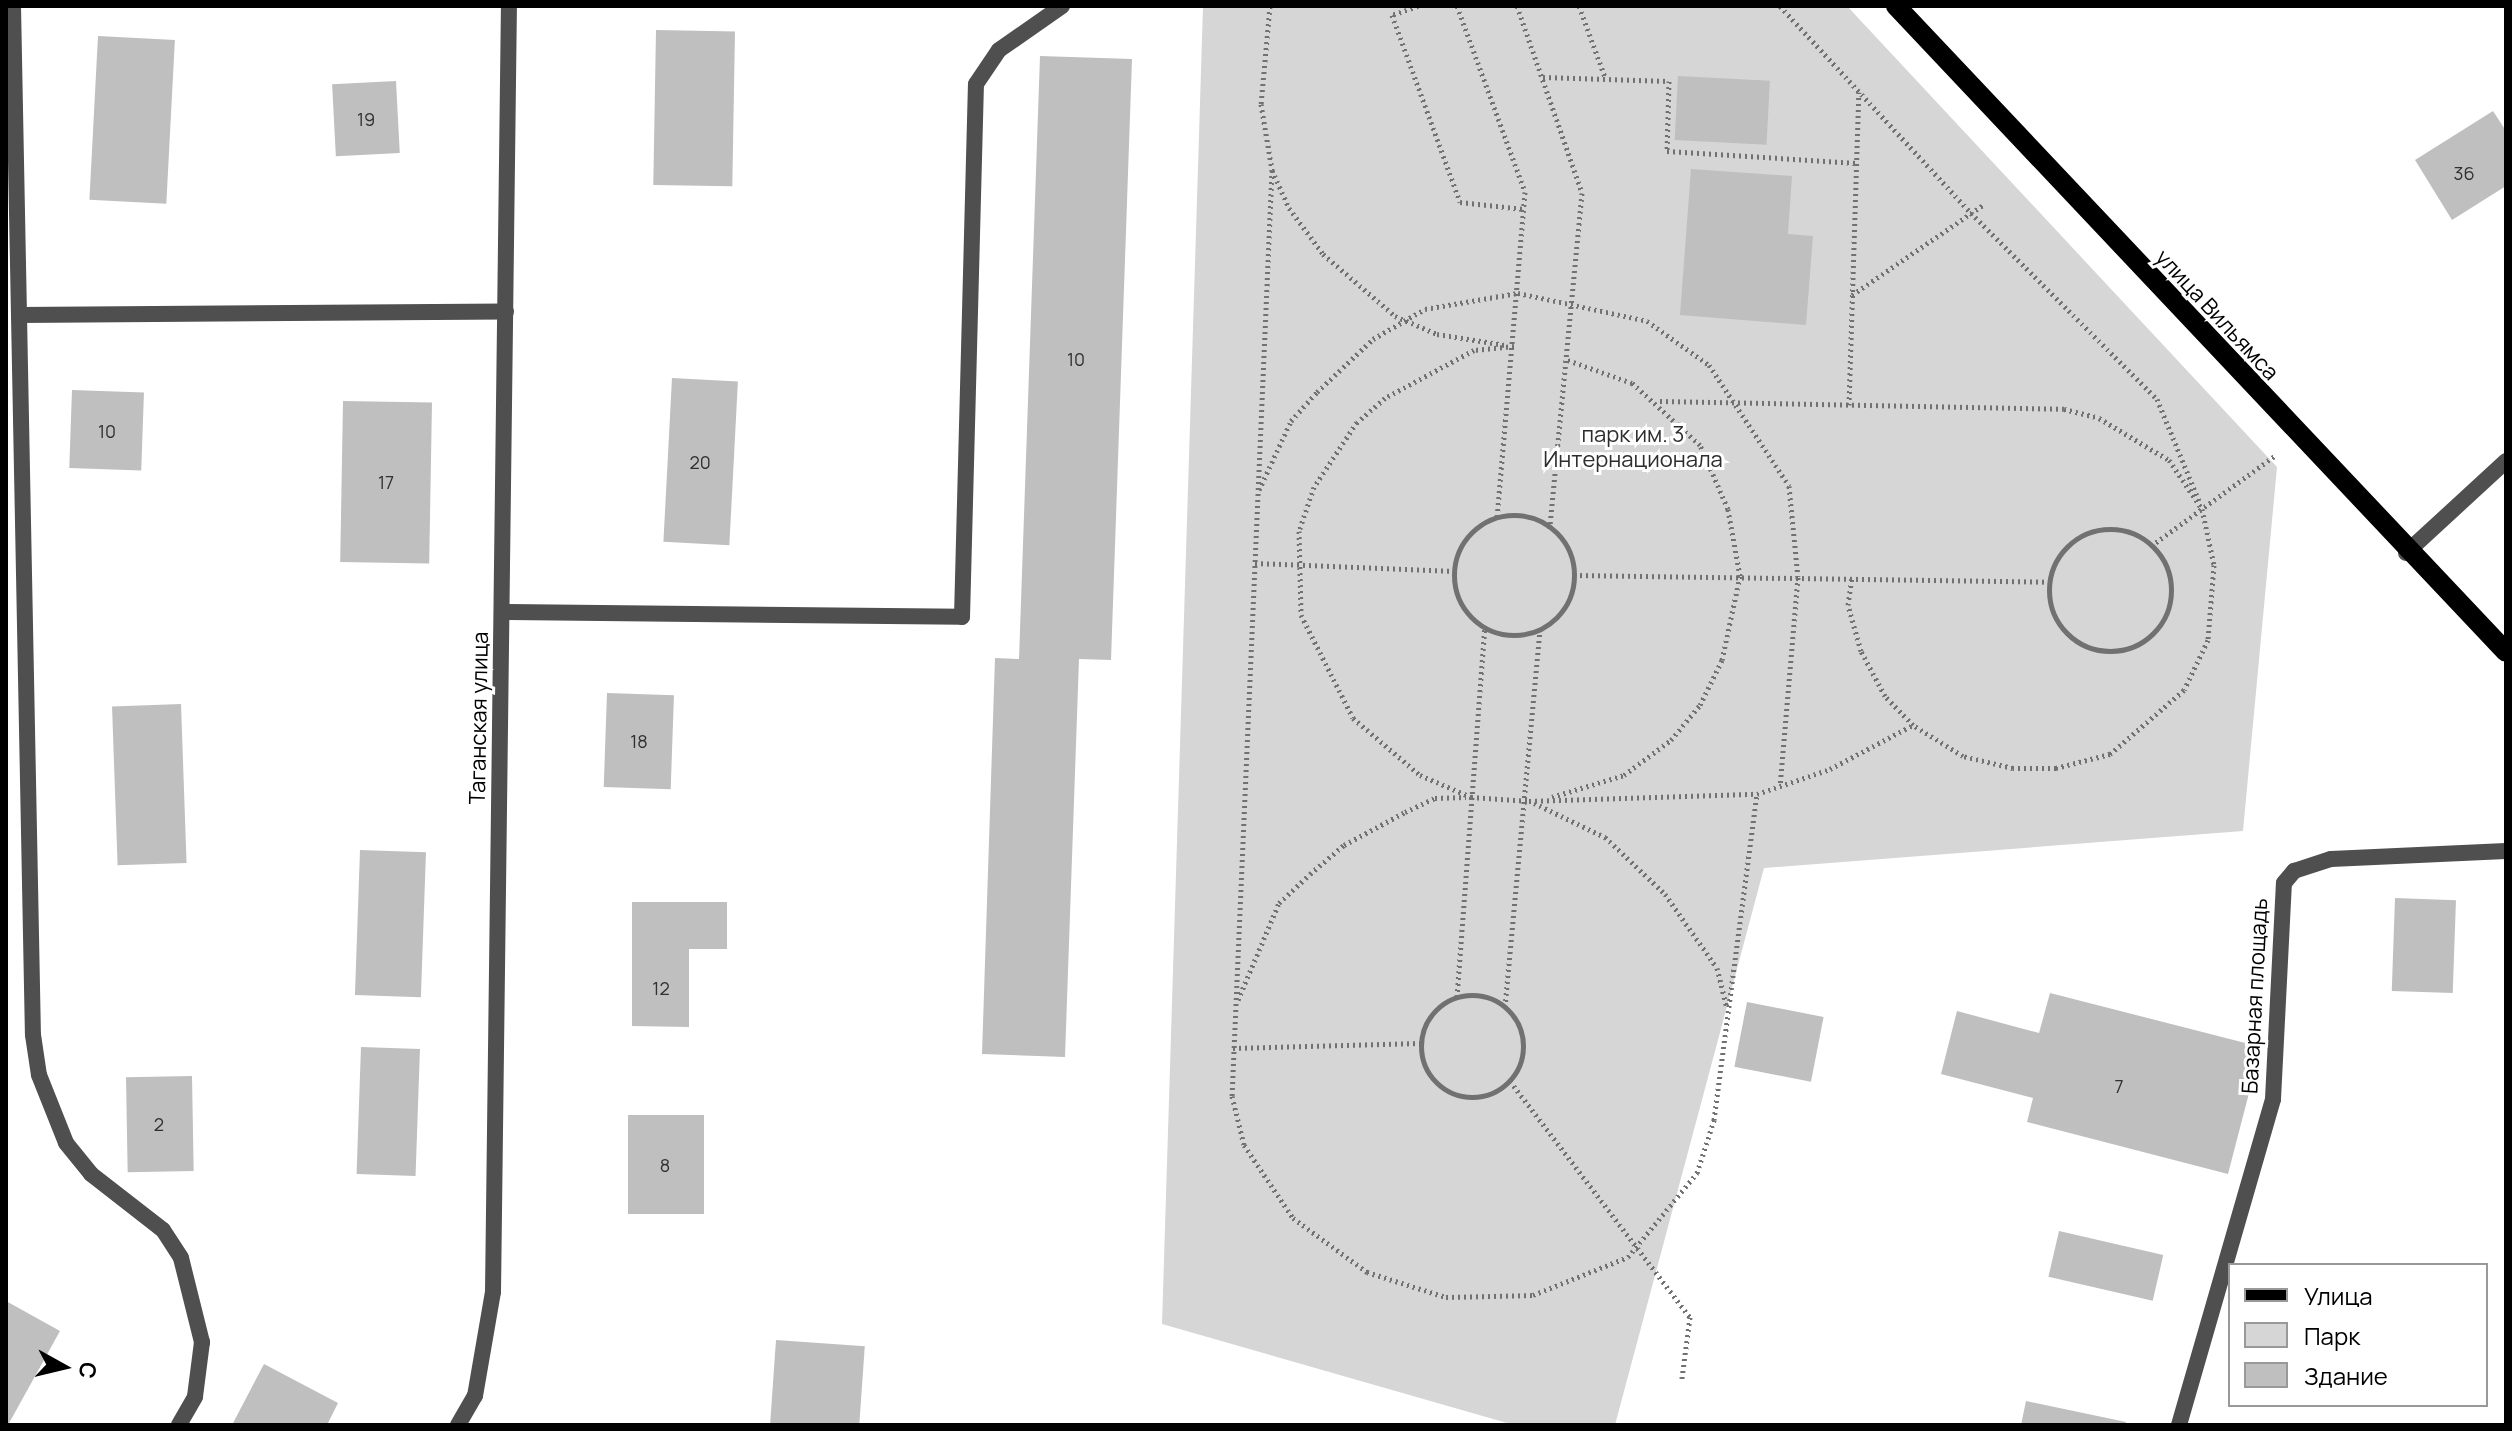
<!DOCTYPE html>
<meta charset="utf-8">
<style>
body{margin:0}
#map{position:relative;width:2512px;height:1431px;overflow:hidden;background:#fff;font-family:Manrope,sans-serif}
div>[style]{position:absolute}
.green>*{inset:0;background:#d6d6d6}
.building>*{inset:0;background:#bfbfbf;transform-origin:0 0}
.path>*{height:5px;margin-top:-2.5px;transform-origin:0;background:repeating-linear-gradient(90deg,#717171 0 2px,transparent 0 6px)}
.path>.ring{margin:-2.5px;padding:0;box-sizing:content-box;background:none;border:5px solid #717171;border-radius:50%}
.minor>*{height:16px;margin:-8px;padding:0 8px;transform-origin:8px;border-radius:8px;background:#4f4f4f}
.primary>*{height:20px;margin:-10px;padding:0 10px;transform-origin:10px;border-radius:10px;background:#000}
span{translate:-50% -50%;white-space:nowrap;text-align:center;line-height:1.15;-webkit-text-stroke:6px #fff;paint-order:stroke}
.number-label{font-size:18px;color:#303030}
.number-label span{-webkit-text-stroke-width:0}
.street-label{font-size:22px;color:#000}
.park-label{font-size:22px;color:#2d2d2d}
.frame{position:absolute;inset:0;border:8px solid #000;pointer-events:none}
.legend{position:absolute;left:2228px;top:1263px;width:260px;height:144px;box-sizing:border-box;background:#fff;border:2px solid #999;margin:0;padding:10px 14px;list-style:none;font-size:24px;color:#000}
.legend li{display:flex;align-items:center;gap:16px;height:40px}
.legend b{width:40px;border:2px solid #999}
.north{position:absolute;left:24px;top:1327px;width:80px;height:80px;-webkit-text-stroke:6px #fff;paint-order:stroke;rotate:98deg;font-size:22px;font-weight:700;line-height:32px;text-align:center;color:#000}
.north::after{content:'';display:block;margin:auto;width:28px;height:36px;background:#000;clip-path:polygon(50% 0,100% 100%,50% 72%,0 100%)}
</style>
<div id="map">
<div class="green">
<i style="clip-path:polygon(1203px 6px,1847px 6px,2277px 467px,2243px 831px,1764px 868px,1615px 1425px,1514px 1425px,1162px 1324px)"></i>
</div>
<div class="building">
<i style="left:656px;top:30px;width:79px;height:155px;rotate:1deg"></i>
<i style="left:98px;top:36px;width:77px;height:164px;rotate:3deg"></i>
<i style="clip-path:polygon(1040px 56px,1132px 59px,1111px 660px,1079px 659px,1065px 1057px,982px 1054px,995px 658px,1019px 659px)"></i>
<i style="left:1678px;top:76px;width:92px;height:64px;rotate:3deg"></i>
<i style="left:396px;top:81px;width:72px;height:64px;rotate:87deg"></i>
<i style="clip-path:polygon(2493px 111px,2506px 131px,2506px 186px,2452px 220px,2415px 160px)"></i>
<i style="clip-path:polygon(1691px 169px,1792px 176px,1788px 234px,1813px 236px,1806px 325px,1680px 315px)"></i>
<i style="left:672px;top:378px;width:66px;height:164px;rotate:3deg"></i>
<i style="left:72px;top:390px;width:72px;height:78px;rotate:2deg"></i>
<i style="left:343px;top:401px;width:89px;height:161px;rotate:1deg"></i>
<i style="left:607px;top:693px;width:67px;height:94px;rotate:2deg"></i>
<i style="left:181px;top:704px;width:159px;height:69px;rotate:88deg"></i>
<i style="left:360px;top:850px;width:66px;height:145px;rotate:2deg"></i>
<i style="left:2395px;top:898px;width:61px;height:93px;rotate:2deg"></i>
<i style="clip-path:polygon(632px 902px,727px 902px,727px 949px,689px 949px,689px 1027px,632px 1026px)"></i>
<i style="clip-path:polygon(2050px 993px,2261px 1047px,2228px 1174px,2027px 1122px,2033px 1098px,1941px 1074px,1957px 1011px,2039px 1033px)"></i>
<i style="left:1747px;top:1002px;width:78px;height:66px;rotate:11deg"></i>
<i style="left:361px;top:1047px;width:59px;height:127px;rotate:2deg"></i>
<i style="left:192px;top:1076px;width:95px;height:66px;rotate:89deg"></i>
<i style="left:628px;top:1115px;width:76px;height:99px"></i>
<i style="left:2059px;top:1231px;width:107px;height:47px;rotate:13deg"></i>
<i style="clip-path:polygon(6px 1301px,60px 1331px,8px 1425px,6px 1425px)"></i>
<i style="left:776px;top:1340px;width:89px;height:85px;rotate:4deg"></i>
<i style="clip-path:polygon(264px 1364px,338px 1403px,327px 1425px,232px 1425px)"></i>
<i style="clip-path:polygon(2026px 1401px,2126px 1422px,2126px 1425px,2021px 1425px)"></i>
</div>
<div class="path">
<i style="left:1270px;top:6px;width:98px;rotate:95.2deg"></i>
<i style="left:1261px;top:104px;width:67px;rotate:80.5deg"></i>
<i style="left:1272px;top:170px;width:42px;rotate:65.9deg"></i>
<i style="left:1289px;top:208px;width:57px;rotate:53.5deg"></i>
<i style="left:1323px;top:254px;width:95px;rotate:40.7deg"></i>
<i style="left:1395px;top:316px;width:46px;rotate:23.2deg"></i>
<i style="left:1437px;top:334px;width:69px;rotate:9.2deg"></i>
<i style="left:1418px;top:6px;width:28px;rotate:161deg"></i>
<i style="left:1392px;top:15px;width:199px;rotate:70deg"></i>
<i style="left:1460px;top:202px;width:64px;rotate:6.2deg"></i>
<i style="left:1457px;top:6px;width:198px;rotate:69.9deg"></i>
<i style="left:1525px;top:192px;width:327px;rotate:94.9deg"></i>
<i style="left:1517px;top:6px;width:198px;rotate:70.8deg"></i>
<i style="left:1582px;top:193px;width:337px;rotate:95.5deg"></i>
<i style="left:1579px;top:6px;width:76px;rotate:69.9deg"></i>
<i style="left:1780px;top:6px;width:282px;rotate:47.3deg"></i>
<i style="left:1971px;top:213px;width:263px;rotate:45deg"></i>
<i style="left:2157px;top:399px;width:110px;rotate:67.6deg"></i>
<i style="left:1543px;top:77px;width:126px;rotate:1.8deg"></i>
<i style="left:1669px;top:81px;width:70px;rotate:91.6deg"></i>
<i style="left:1667px;top:151px;width:190px;rotate:3.6deg"></i>
<i style="left:1272px;top:170px;width:927px;rotate:92.47deg"></i>
<i style="left:1232px;top:1096px;width:50px;rotate:76.2deg"></i>
<i style="left:1244px;top:1145px;width:88px;rotate:56.1deg"></i>
<i style="left:1293px;top:1218px;width:92px;rotate:36.1deg"></i>
<i style="left:1367px;top:1272px;width:83px;rotate:17.6deg"></i>
<i style="left:1446px;top:1297px;width:87px;rotate:-1.3deg"></i>
<i style="left:1533px;top:1295px;width:102px;rotate:-21.8deg"></i>
<i style="left:1628px;top:1257px;width:109px;rotate:-50.6deg"></i>
<i style="left:1697px;top:1173px;width:56px;rotate:-72.2deg"></i>
<i style="left:1714px;top:1120px;width:329px;rotate:-82.5deg"></i>
<i style="left:1852px;top:295px;width:159px;rotate:-34.5deg"></i>
<i style="left:1514px;top:346px;width:40px;rotate:174.3deg"></i>
<i style="left:1474px;top:350px;width:101px;rotate:151.7deg"></i>
<i style="left:1385px;top:398px;width:37px;rotate:139deg"></i>
<i style="left:1357px;top:422px;width:78px;rotate:123.5deg"></i>
<i style="left:1314px;top:487px;width:46px;rotate:108.8deg"></i>
<i style="left:1299px;top:531px;width:84px;rotate:88.6deg"></i>
<i style="left:1301px;top:615px;width:115px;rotate:63.2deg"></i>
<i style="left:1353px;top:718px;width:88px;rotate:40.4deg"></i>
<i style="left:1420px;top:775px;width:56px;rotate:23.3deg"></i>
<i style="left:1471px;top:797px;width:58px;rotate:3.9deg"></i>
<i style="left:1529px;top:801px;width:228px;rotate:-1.8deg"></i>
<i style="left:1757px;top:794px;width:77px;rotate:-18.9deg"></i>
<i style="left:1830px;top:769px;width:94px;rotate:-27.9deg"></i>
<i style="left:1660px;top:401px;width:404px;rotate:1.1deg"></i>
<i style="left:2064px;top:409px;width:36px;rotate:14deg"></i>
<i style="left:2099px;top:418px;width:82px;rotate:31deg"></i>
<i style="left:2169px;top:460px;width:59px;rotate:56deg"></i>
<i style="left:2202px;top:509px;width:57px;rotate:77.9deg"></i>
<i style="left:2214px;top:565px;width:75px;rotate:94.6deg"></i>
<i style="left:2208px;top:640px;width:55px;rotate:115.6deg"></i>
<i style="left:2184px;top:690px;width:98px;rotate:139.1deg"></i>
<i style="left:2110px;top:754px;width:56px;rotate:165.5deg"></i>
<i style="left:2056px;top:768px;width:43px;rotate:180deg"></i>
<i style="left:2013px;top:768px;width:51px;rotate:-166.5deg"></i>
<i style="left:1963px;top:756px;width:59px;rotate:-148.2deg"></i>
<i style="left:1913px;top:725px;width:40px;rotate:-134deg"></i>
<i style="left:1885px;top:696px;width:51px;rotate:-118.1deg"></i>
<i style="left:1861px;top:651px;width:48px;rotate:-105.8deg"></i>
<i style="left:1848px;top:605px;width:27px;rotate:-82deg"></i>
<i style="left:1849px;top:405px;width:313px;rotate:-88.2deg"></i>
<i style="left:1259px;top:490px;width:76px;rotate:-65.1deg"></i>
<i style="left:1291px;top:421px;width:39px;rotate:-48deg"></i>
<i style="left:1317px;top:392px;width:77px;rotate:-43.4deg"></i>
<i style="left:1373px;top:339px;width:60px;rotate:-30deg"></i>
<i style="left:1425px;top:309px;width:94px;rotate:-9.8deg"></i>
<i style="left:1518px;top:293px;width:132px;rotate:12.2deg"></i>
<i style="left:1647px;top:321px;width:76px;rotate:35.4deg"></i>
<i style="left:1709px;top:365px;width:145px;rotate:56.5deg"></i>
<i style="left:1789px;top:486px;width:91px;rotate:84.4deg"></i>
<i style="left:1798px;top:577px;width:210px;rotate:94.9deg"></i>
<i class="ring" style="left:1454px;top:515px;width:115px;height:115px"></i>
<i class="ring" style="left:2049px;top:529px;width:117px;height:117px"></i>
<i style="left:2151px;top:546px;width:155px;rotate:-36.1deg"></i>
<i style="left:1255px;top:563px;width:200px;rotate:2.3deg"></i>
<i style="left:1574px;top:575px;width:475px;rotate:0.8deg"></i>
<i style="left:1552px;top:797px;width:75px;rotate:-17deg"></i>
<i style="left:1624px;top:775px;width:59px;rotate:-36.7deg"></i>
<i style="left:1671px;top:740px;width:45px;rotate:-50.4deg"></i>
<i style="left:1700px;top:705px;width:50px;rotate:-63.9deg"></i>
<i style="left:1722px;top:660px;width:86px;rotate:-77.9deg"></i>
<i style="left:1740px;top:576px;width:68px;rotate:-100.2deg"></i>
<i style="left:1728px;top:509px;width:70px;rotate:-113.6deg"></i>
<i style="left:1700px;top:445px;width:92px;rotate:-137.6deg"></i>
<i style="left:1632px;top:383px;width:71px;rotate:-160.3deg"></i>
<i style="left:1534px;top:803px;width:79px;rotate:25.6deg"></i>
<i style="left:1605px;top:837px;width:83px;rotate:43.5deg"></i>
<i style="left:1665px;top:894px;width:90px;rotate:54.9deg"></i>
<i style="left:1717px;top:968px;width:41px;rotate:76deg"></i>
<i class="ring" style="left:1421px;top:995px;width:97px;height:97px"></i>
<i style="left:1457px;top:997px;width:372px;rotate:-85.7deg"></i>
<i style="left:1238px;top:1000px;width:105px;rotate:-67.1deg"></i>
<i style="left:1279px;top:903px;width:42px;rotate:-43.1deg"></i>
<i style="left:1310px;top:874px;width:45px;rotate:-40.5deg"></i>
<i style="left:1344px;top:845px;width:69px;rotate:-28.4deg"></i>
<i style="left:1405px;top:812px;width:33px;rotate:-25deg"></i>
<i style="left:1435px;top:798px;width:31px;rotate:-2deg"></i>
<i style="left:1505px;top:1007px;width:381px;rotate:-84.7deg"></i>
<i style="left:1233px;top:1048px;width:188px;rotate:-1.5deg"></i>
<i style="left:1510px;top:1081px;width:297px;rotate:52.7deg"></i>
<i style="left:1690px;top:1317px;width:62px;rotate:97.5deg"></i>
</div>
<div class="minor">
<i style="left:13px;top:6px;width:1029px;rotate:88.89deg"></i>
<i style="left:33px;top:1035px;width:40px;rotate:81.5deg"></i>
<i style="left:39px;top:1075px;width:73px;rotate:68.3deg"></i>
<i style="left:66px;top:1143px;width:40px;rotate:51deg"></i>
<i style="left:91px;top:1174px;width:91px;rotate:37.9deg"></i>
<i style="left:163px;top:1230px;width:33px;rotate:57deg"></i>
<i style="left:181px;top:1258px;width:87px;rotate:76deg"></i>
<i style="left:202px;top:1342px;width:55px;rotate:97.3deg"></i>
<i style="left:195px;top:1397px;width:32px;rotate:120deg"></i>
<i style="left:19px;top:315px;width:487px;rotate:-0.4deg"></i>
<i style="left:2406px;top:553px;width:136px;rotate:-42.6deg"></i>
<i style="left:502px;top:612px;width:460px;rotate:0.6deg"></i>
<i style="left:962px;top:617px;width:533px;rotate:-88.5deg"></i>
<i style="left:976px;top:84px;width:41px;rotate:-55.9deg"></i>
<i style="left:999px;top:50px;width:77px;rotate:-34.9deg"></i>
<i style="left:458px;top:1425px;width:34px;rotate:-60deg"></i>
<i style="left:475px;top:1396px;width:106px;rotate:-80.2deg"></i>
<i style="left:493px;top:1292px;width:1286px;rotate:-89.29deg"></i>
<i style="left:2179px;top:1425px;width:339px;rotate:-73.9deg"></i>
<i style="left:2273px;top:1099px;width:216px;rotate:-87.1deg"></i>
<i style="left:2284px;top:883px;width:16px;rotate:-50deg"></i>
<i style="left:2294px;top:871px;width:39px;rotate:-18deg"></i>
<i style="left:2331px;top:859px;width:175px;rotate:-2.6deg"></i>
</div>
<div class="primary">
<i style="left:1896px;top:6px;width:888px;rotate:46.64deg"></i>
</div>
<div class="number-label">
<span style="left:366px;top:119px">19</span>
<span style="left:2464px;top:173px">36</span>
<span style="left:1076px;top:359px">10</span>
<span style="left:107px;top:431px">10</span>
<span style="left:700px;top:462px">20</span>
<span style="left:386px;top:482px">17</span>
<span style="left:639px;top:741px">18</span>
<span style="left:661px;top:988px">12</span>
<span style="left:2119px;top:1086px">7</span>
<span style="left:159px;top:1124px">2</span>
<span style="left:665px;top:1165px">8</span>
</div>
<div class="street-label">
<span style="left:2217px;top:315px;rotate:47deg">улица Вильямса</span>
<span style="left:479px;top:718px;rotate:-89deg">Таганская улица</span>
<span style="left:2255px;top:996px;rotate:-87deg">Базарная площадь</span>
</div>
<div class="park-label">
<span style="left:1633px;top:447px">парк им. 3<br>Интернационала</span>
</div>
<div class="frame"></div>
<ul class="legend">
<li><b style="height:10px;background:#000"></b>Улица</li>
<li><b style="height:22px;background:#d6d6d6"></b>Парк</li>
<li><b style="height:22px;background:#bfbfbf"></b>Здание</li>
</ul>
<div class="north">С</div>
</div>
